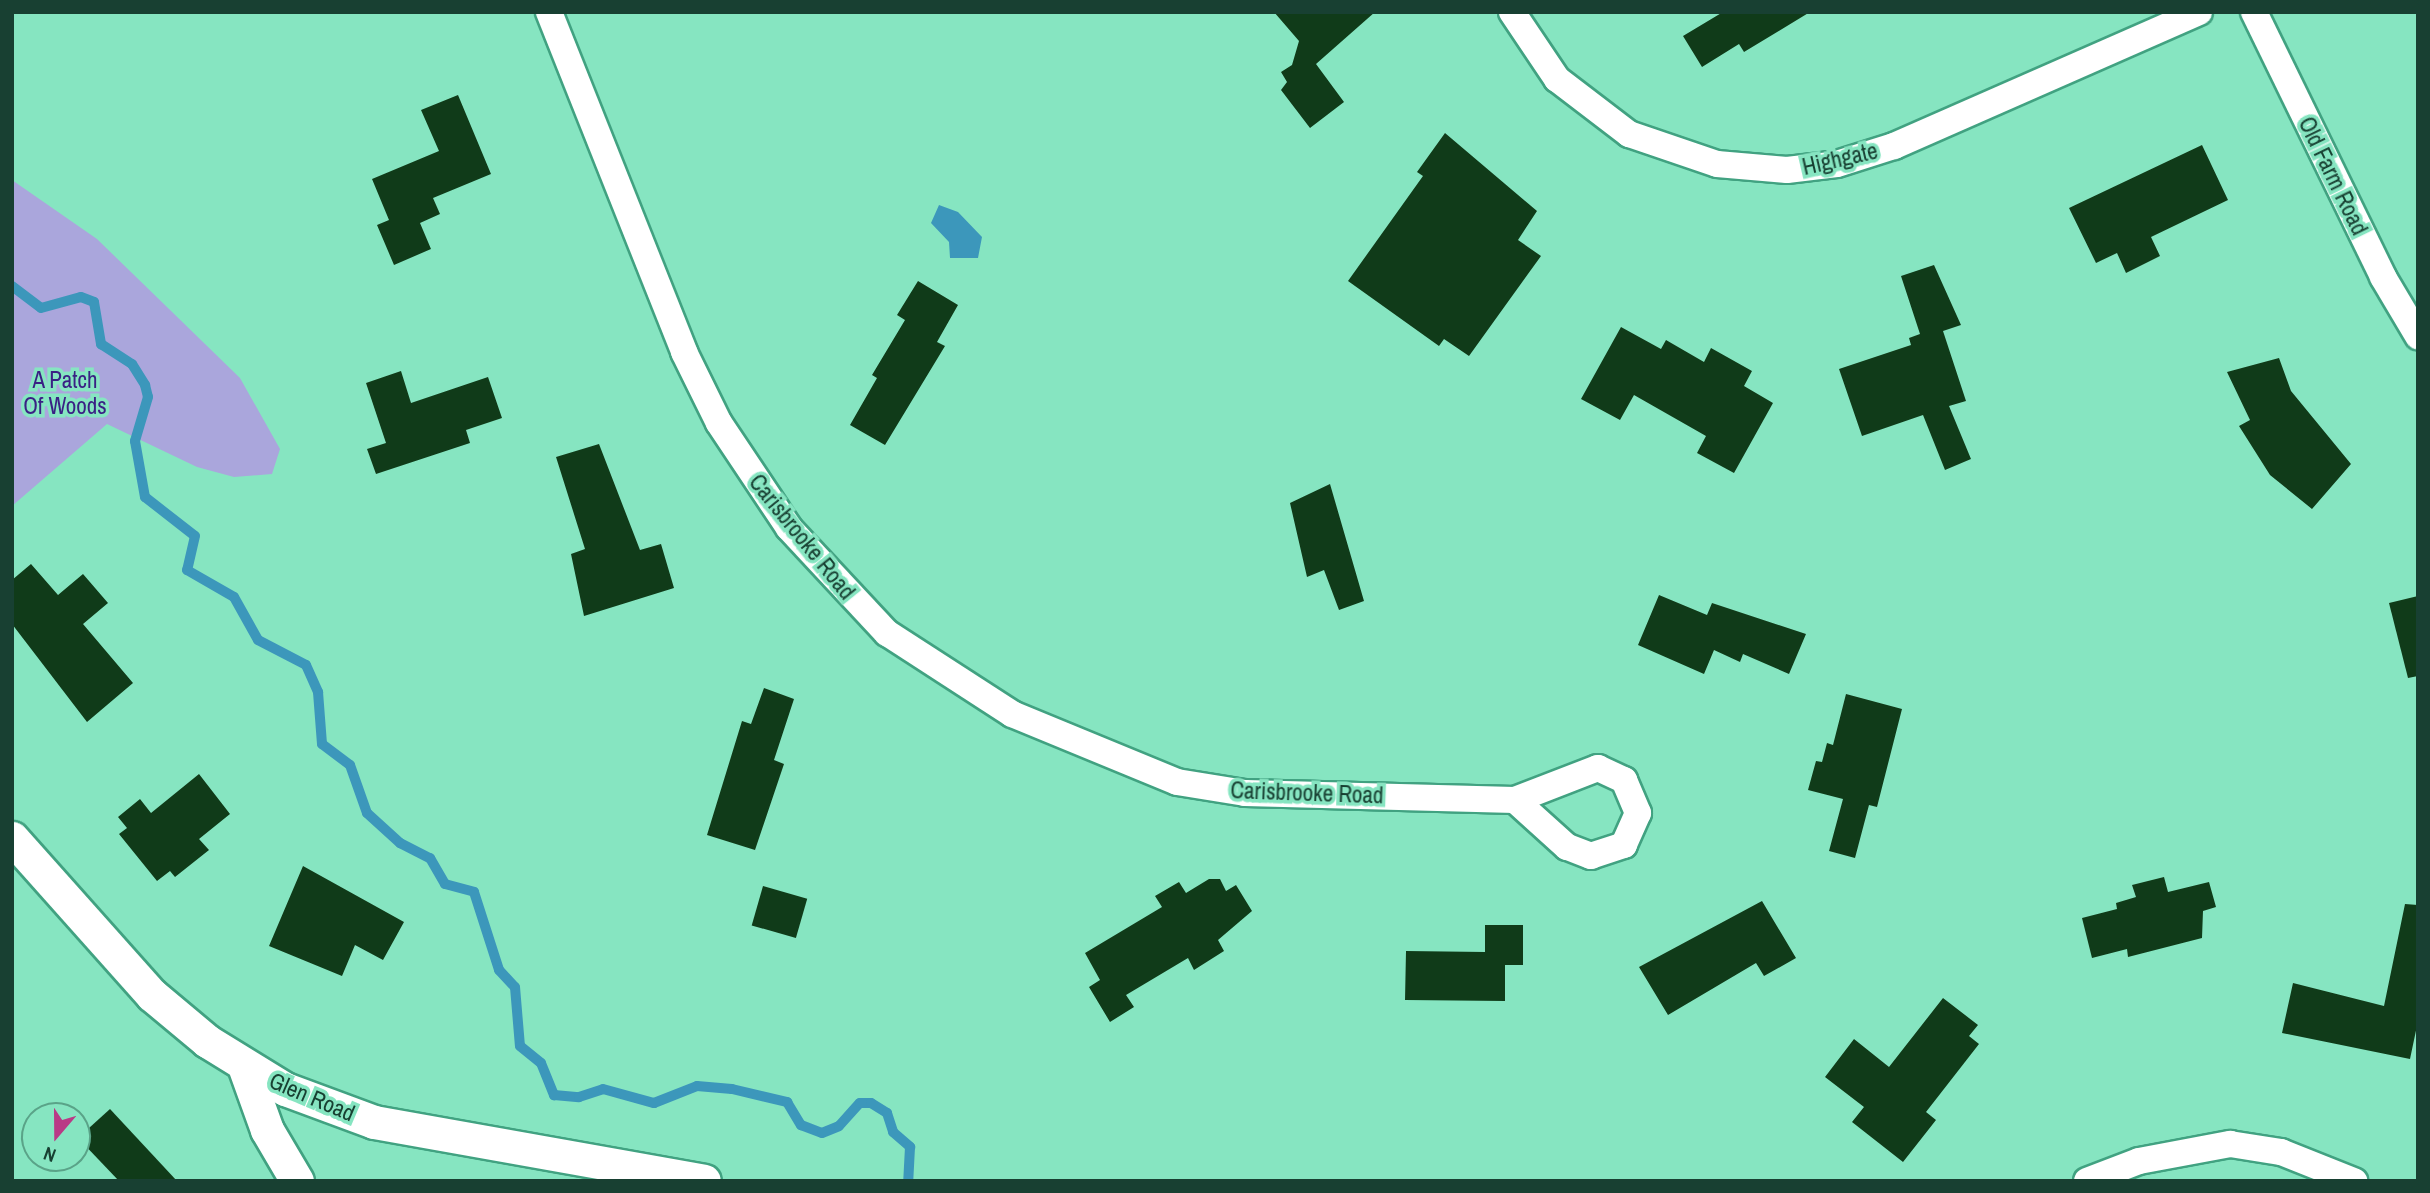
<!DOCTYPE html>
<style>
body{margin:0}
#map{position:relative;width:2430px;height:1193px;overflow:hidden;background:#86e5c1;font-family:"Archivo Narrow",sans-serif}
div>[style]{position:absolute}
.green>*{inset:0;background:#aaa6dc}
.water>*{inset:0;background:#3c97bb}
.stream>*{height:10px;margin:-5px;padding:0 5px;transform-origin:5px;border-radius:5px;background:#3c97bb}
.building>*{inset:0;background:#103b19;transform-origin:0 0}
.roads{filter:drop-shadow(2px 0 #41a281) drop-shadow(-2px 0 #41a281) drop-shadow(0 2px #41a281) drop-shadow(0 -2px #41a281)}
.minor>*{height:26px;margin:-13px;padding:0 13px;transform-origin:13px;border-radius:13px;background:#fff}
.tertiary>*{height:33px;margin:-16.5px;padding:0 16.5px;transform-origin:16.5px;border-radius:16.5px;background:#fff}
span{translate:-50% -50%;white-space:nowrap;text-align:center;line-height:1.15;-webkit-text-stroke:7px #86e5c1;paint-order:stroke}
.street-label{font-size:23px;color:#184032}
.park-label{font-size:23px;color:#3a2084}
.frame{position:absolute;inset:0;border:14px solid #184032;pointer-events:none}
.north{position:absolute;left:21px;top:1102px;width:70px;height:70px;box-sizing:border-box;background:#86e5c1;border:2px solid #5aa388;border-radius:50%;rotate:200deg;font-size:19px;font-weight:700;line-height:28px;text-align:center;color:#184032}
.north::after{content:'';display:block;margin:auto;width:24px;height:32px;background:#b93a86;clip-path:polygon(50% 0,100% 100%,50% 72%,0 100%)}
</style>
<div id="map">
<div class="green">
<i style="clip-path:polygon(12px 180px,97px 239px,240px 378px,280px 449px,272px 474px,234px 477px,197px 467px,107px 424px,12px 506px)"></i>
</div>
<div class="water">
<i style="clip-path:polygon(939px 205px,958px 212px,982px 237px,978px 258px,950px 258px,949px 242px,931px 223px)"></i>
</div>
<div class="stream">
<i style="left:12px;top:286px;width:36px;rotate:37deg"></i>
<i style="left:41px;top:308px;width:41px;rotate:-15.4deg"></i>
<i style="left:81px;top:297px;width:14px;rotate:21deg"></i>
<i style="left:94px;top:302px;width:43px;rotate:80.5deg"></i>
<i style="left:101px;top:344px;width:37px;rotate:33deg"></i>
<i style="left:132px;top:364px;width:25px;rotate:58deg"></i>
<i style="left:145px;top:385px;width:12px;rotate:76deg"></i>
<i style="left:148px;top:397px;width:46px;rotate:106.5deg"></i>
<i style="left:135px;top:441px;width:57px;rotate:79.9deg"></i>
<i style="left:145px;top:497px;width:63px;rotate:38deg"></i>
<i style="left:195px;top:536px;width:35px;rotate:103deg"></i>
<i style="left:187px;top:570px;width:54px;rotate:29.9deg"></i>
<i style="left:234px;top:597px;width:49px;rotate:60.8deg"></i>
<i style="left:258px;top:640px;width:54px;rotate:27.5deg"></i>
<i style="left:306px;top:665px;width:30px;rotate:66deg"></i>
<i style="left:318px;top:692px;width:52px;rotate:85.6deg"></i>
<i style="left:322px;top:744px;width:35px;rotate:37deg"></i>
<i style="left:350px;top:765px;width:51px;rotate:70.5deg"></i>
<i style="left:367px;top:813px;width:45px;rotate:42.3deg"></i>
<i style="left:400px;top:843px;width:34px;rotate:27deg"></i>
<i style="left:430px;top:858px;width:30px;rotate:60deg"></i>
<i style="left:445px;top:884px;width:30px;rotate:15deg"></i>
<i style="left:474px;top:892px;width:82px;rotate:72.2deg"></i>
<i style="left:499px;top:970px;width:23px;rotate:47deg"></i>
<i style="left:515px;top:987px;width:59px;rotate:85.2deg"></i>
<i style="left:520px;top:1046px;width:27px;rotate:39deg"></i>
<i style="left:541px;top:1063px;width:35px;rotate:68deg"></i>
<i style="left:554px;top:1095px;width:25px;rotate:5deg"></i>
<i style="left:579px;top:1097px;width:25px;rotate:-18deg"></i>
<i style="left:603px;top:1089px;width:53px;rotate:15.4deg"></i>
<i style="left:654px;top:1103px;width:46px;rotate:-21.6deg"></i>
<i style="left:697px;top:1086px;width:35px;rotate:5deg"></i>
<i style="left:732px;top:1089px;width:57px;rotate:13.3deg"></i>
<i style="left:787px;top:1102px;width:27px;rotate:59deg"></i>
<i style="left:801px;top:1125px;width:22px;rotate:21deg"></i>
<i style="left:822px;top:1133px;width:18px;rotate:-22deg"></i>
<i style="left:839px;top:1126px;width:31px;rotate:-48deg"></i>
<i style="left:860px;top:1103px;width:11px"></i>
<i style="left:871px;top:1103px;width:19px;rotate:32deg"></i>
<i style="left:887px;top:1113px;width:20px;rotate:72deg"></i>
<i style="left:893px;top:1132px;width:23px;rotate:41deg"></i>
<i style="left:910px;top:1147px;width:34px;rotate:93deg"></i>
</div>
<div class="building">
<i style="clip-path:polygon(1274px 12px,1375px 12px,1316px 64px,1344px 102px,1310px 128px,1281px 90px,1287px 82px,1281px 72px,1292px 65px,1299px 41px)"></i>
<i style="clip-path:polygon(1723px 12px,1810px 12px,1744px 52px,1739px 44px,1702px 67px,1683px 36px)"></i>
<i style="clip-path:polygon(458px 95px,491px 174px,433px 198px,440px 214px,420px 223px,431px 249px,394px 265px,377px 225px,389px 220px,372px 179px,439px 151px,421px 110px)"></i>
<i style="clip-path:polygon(1445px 133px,1537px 211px,1518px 240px,1541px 256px,1469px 356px,1444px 339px,1439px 346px,1348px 281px,1423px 176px,1417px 172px)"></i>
<i style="clip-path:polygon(2202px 145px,2228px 200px,2151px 237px,2160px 256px,2126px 273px,2117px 253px,2096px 263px,2069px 208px)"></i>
<i style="clip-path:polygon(1934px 265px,1961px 325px,1943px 331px,1966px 401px,1949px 406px,1971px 459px,1945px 470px,1923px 415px,1862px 436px,1839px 369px,1911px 345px,1909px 338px,1920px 334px,1901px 276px)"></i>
<i style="clip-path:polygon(918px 281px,958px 305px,937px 342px,945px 346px,885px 445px,850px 425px,877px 378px,872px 375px,905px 320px,897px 315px)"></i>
<i style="clip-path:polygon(1621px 327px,1661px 349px,1666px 340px,1704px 362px,1711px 348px,1752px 371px,1744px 386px,1773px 403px,1734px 473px,1697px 453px,1706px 436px,1634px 395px,1620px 420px,1581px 399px)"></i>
<i style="clip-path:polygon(2279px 358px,2291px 391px,2351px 464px,2312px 509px,2270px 475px,2239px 426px,2250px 420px,2227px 372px)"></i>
<i style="clip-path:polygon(401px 371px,411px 403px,488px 377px,502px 418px,466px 430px,470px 443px,376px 474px,367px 449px,386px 443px,366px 383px)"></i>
<i style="clip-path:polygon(599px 444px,640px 550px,661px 544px,674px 588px,584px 616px,571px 554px,585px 549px,556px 457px)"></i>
<i style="clip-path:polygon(1330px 484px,1364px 601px,1339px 610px,1324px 570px,1307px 577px,1290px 503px)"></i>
<i style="clip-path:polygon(31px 564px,58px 595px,83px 574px,108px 603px,83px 624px,133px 683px,87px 722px,12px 624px,12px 580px)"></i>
<i style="clip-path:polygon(1659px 595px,1707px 615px,1712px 603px,1806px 634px,1789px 674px,1743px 654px,1740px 662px,1714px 650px,1704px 674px,1638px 645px)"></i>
<i style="clip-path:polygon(2418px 596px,2418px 676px,2408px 678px,2389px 603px)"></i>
<i style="clip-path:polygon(764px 688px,794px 699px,774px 760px,784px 764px,755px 850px,707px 835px,742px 721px,751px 724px)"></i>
<i style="clip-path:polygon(1846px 694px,1902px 709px,1877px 807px,1869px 805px,1855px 858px,1829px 851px,1843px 799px,1808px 790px,1816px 761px,1822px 762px,1827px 743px,1833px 745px)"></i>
<i style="clip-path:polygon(199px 774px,230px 814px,199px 839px,209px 850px,175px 877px,170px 871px,157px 881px,119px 834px,127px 828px,118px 817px,140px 799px,151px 813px)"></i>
<i style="clip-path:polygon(303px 866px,404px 922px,383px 960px,355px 945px,342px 976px,269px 946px)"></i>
<i style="clip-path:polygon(2164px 877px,2168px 892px,2209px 882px,2216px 907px,2203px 911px,2202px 938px,2128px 957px,2127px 949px,2092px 958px,2082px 918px,2117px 909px,2116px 903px,2136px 897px,2132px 885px)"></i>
<i style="clip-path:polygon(1209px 879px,1220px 879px,1226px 891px,1236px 885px,1252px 911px,1218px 940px,1224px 951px,1194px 970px,1188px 958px,1126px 995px,1134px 1007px,1110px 1022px,1089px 987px,1100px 980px,1085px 953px,1162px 907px,1155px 896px,1179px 882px,1186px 893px)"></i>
<i style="left:763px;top:886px;width:46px;height:41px;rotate:16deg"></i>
<i style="clip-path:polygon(1762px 901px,1796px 958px,1764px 976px,1756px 963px,1668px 1015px,1639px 967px)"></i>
<i style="clip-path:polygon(2405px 904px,2418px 905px,2418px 1021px,2410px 1059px,2282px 1033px,2293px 983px,2384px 1006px)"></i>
<i style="clip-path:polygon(1485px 925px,1523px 925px,1523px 965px,1505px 965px,1505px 1001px,1405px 1000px,1406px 951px,1485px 952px)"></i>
<i style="clip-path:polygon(1943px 998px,1978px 1025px,1969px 1036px,1979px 1044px,1926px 1112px,1936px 1120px,1903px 1162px,1852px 1122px,1864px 1107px,1825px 1077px,1854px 1039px,1889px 1067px)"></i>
<i style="clip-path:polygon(110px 1109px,177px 1181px,119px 1181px,78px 1138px)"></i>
</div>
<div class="roads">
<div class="minor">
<i style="left:549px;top:12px;width:366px;rotate:68.3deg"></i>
<i style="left:684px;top:352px;width:79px;rotate:63.8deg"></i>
<i style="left:719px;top:423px;width:126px;rotate:56.3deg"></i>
<i style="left:789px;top:528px;width:144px;rotate:47deg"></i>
<i style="left:887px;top:633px;width:149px;rotate:32.9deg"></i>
<i style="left:1012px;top:714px;width:178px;rotate:22.4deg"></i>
<i style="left:1177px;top:782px;width:69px;rotate:9.2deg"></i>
<i style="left:1245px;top:793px;width:270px;rotate:1.5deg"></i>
<i style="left:1515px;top:800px;width:89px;rotate:-21.1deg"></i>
<i style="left:1598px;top:768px;width:29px;rotate:25deg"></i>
<i style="left:1624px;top:780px;width:36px;rotate:67deg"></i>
<i style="left:1638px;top:813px;width:35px;rotate:114deg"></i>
<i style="left:1624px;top:845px;width:35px;rotate:162deg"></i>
<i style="left:1591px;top:856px;width:26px;rotate:-159deg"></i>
<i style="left:1567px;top:847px;width:70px;rotate:-137.9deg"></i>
<i style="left:1512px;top:12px;width:81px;rotate:56.1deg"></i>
<i style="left:1557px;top:79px;width:91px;rotate:37.4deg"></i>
<i style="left:1629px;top:134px;width:93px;rotate:18.8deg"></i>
<i style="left:1717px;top:164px;width:70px;rotate:4.9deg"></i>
<i style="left:1787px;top:170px;width:50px;rotate:-6.8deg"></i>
<i style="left:1837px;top:164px;width:60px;rotate:-17.5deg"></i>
<i style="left:1894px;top:146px;width:333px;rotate:-23.7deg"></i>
<i style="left:2254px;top:12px;width:295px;rotate:64deg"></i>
<i style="left:2383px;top:277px;width:69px;rotate:59.3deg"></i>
<i style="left:2087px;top:1181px;width:56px;rotate:-21deg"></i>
<i style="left:2139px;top:1161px;width:93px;rotate:-10.6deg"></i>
<i style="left:2230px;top:1144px;width:52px;rotate:8.9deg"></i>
<i style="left:2281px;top:1152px;width:79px;rotate:21.7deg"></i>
</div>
<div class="tertiary">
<i style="left:12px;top:838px;width:210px;rotate:48.3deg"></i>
<i style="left:152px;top:995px;width:72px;rotate:39.9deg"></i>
<i style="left:207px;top:1041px;width:92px;rotate:31.6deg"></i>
<i style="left:285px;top:1089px;width:95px;rotate:20.3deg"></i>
<i style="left:374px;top:1122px;width:335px;rotate:10.1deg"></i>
<i style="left:244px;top:1066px;width:68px;rotate:70.2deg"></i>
<i style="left:267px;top:1130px;width:59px;rotate:59.5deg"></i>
</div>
</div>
<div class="street-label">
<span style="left:1840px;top:159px;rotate:-13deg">Highgate</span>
<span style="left:2333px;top:176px;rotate:64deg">Old Farm Road</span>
<span style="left:802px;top:537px;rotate:51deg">Carisbrooke Road</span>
<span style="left:1307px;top:793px;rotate:2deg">Carisbrooke Road</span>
<span style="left:312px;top:1097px;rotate:23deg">Glen Road</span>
</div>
<div class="park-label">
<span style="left:65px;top:393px">A Patch<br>Of Woods</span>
</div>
<div class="frame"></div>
<div class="north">N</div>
</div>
